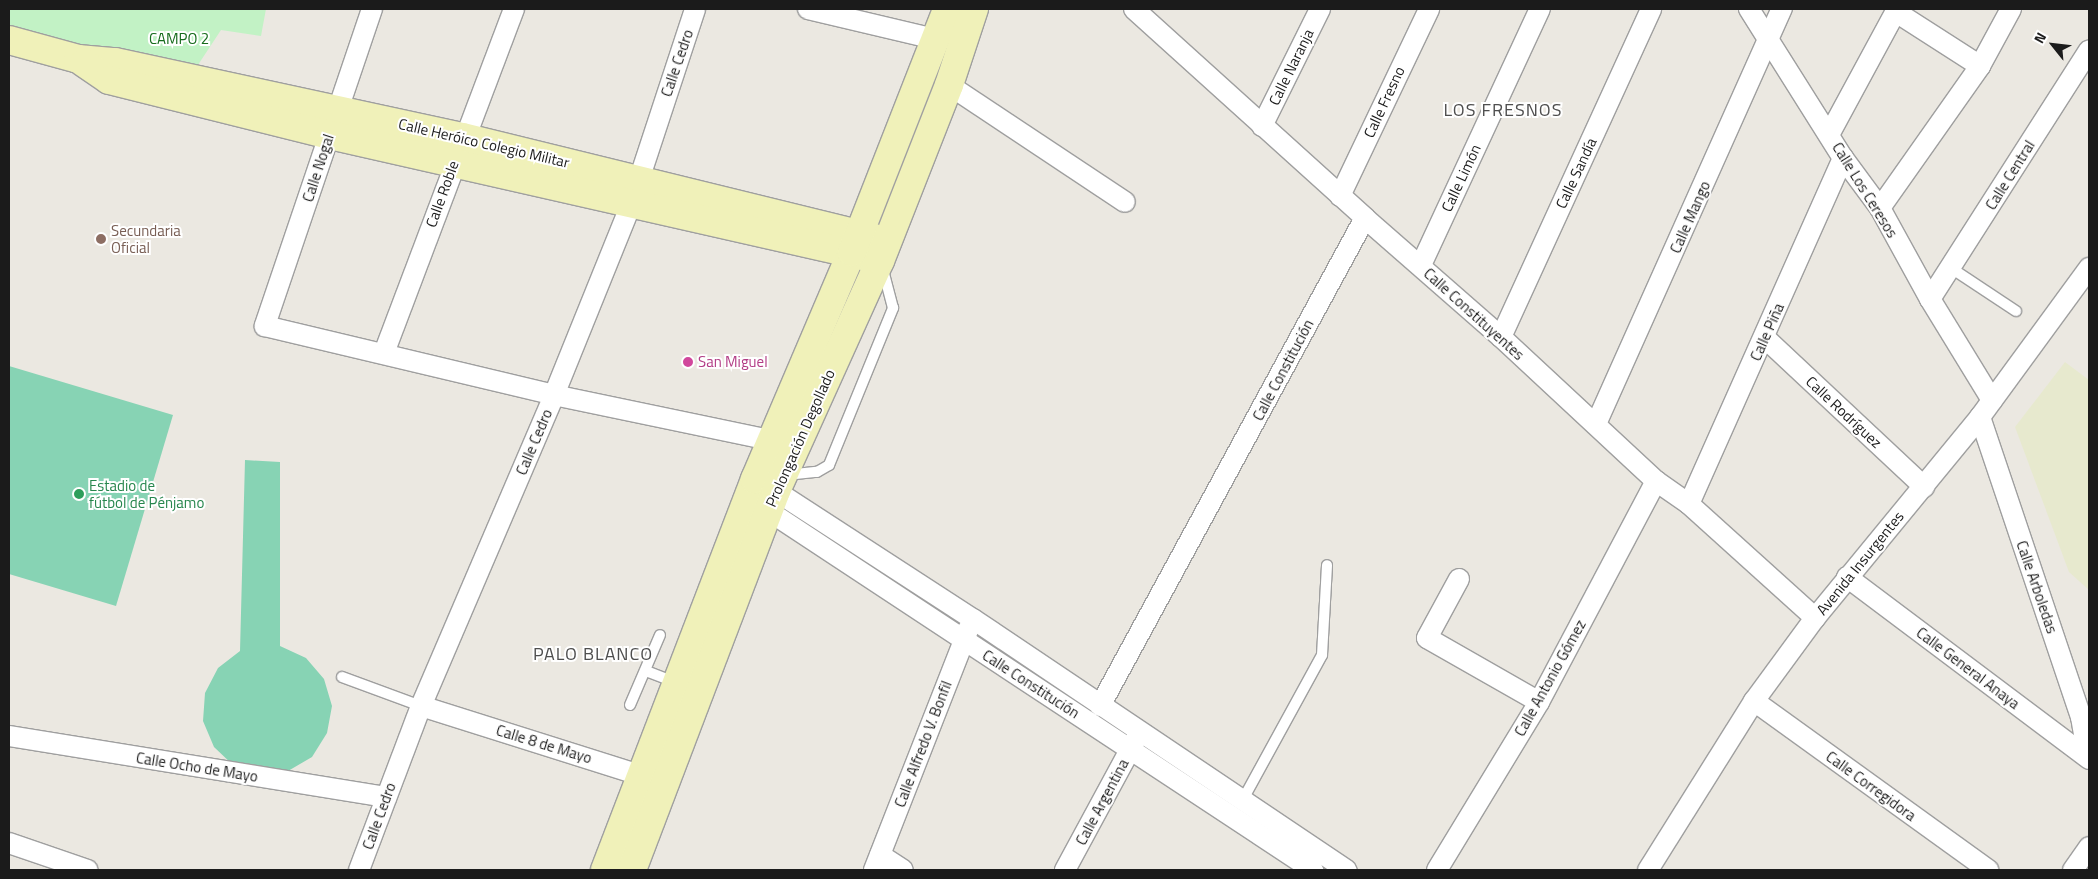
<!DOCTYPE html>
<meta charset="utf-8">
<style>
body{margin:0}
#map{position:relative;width:2098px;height:879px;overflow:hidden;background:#ebe8e1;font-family:"Titillium Web",sans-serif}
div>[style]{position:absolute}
.farmland>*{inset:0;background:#e7e9ce}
.park>*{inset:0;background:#c2f2c5}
.pitch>*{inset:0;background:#87d3b4}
.roads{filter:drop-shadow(1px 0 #9f9f9f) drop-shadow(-1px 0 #9f9f9f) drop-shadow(0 1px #9f9f9f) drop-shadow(0 -1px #9f9f9f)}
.lane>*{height:10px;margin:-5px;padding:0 5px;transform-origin:5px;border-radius:5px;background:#fff}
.street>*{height:20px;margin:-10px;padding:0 10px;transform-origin:10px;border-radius:10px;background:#fff}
.secondary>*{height:28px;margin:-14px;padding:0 14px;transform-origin:14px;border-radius:14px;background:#f0f1b9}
.dots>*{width:14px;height:14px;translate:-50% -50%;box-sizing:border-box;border:2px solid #fff;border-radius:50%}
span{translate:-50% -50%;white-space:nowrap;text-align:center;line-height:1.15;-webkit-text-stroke:4px #fff;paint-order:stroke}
.park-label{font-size:15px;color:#166b1c}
.street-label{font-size:15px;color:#1b1b1b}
.education-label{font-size:15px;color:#785e54}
.left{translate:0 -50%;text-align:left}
.hotel-label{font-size:15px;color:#b23c85}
.leisure-label{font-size:15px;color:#27864d}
.quarter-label{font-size:18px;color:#4e4e4e;letter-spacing:1px}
.frame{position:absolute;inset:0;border:10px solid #1b1b1b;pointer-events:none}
.north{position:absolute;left:2028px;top:20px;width:50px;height:50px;-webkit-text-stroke:4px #fff;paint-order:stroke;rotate:299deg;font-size:14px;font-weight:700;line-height:20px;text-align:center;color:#1b1b1b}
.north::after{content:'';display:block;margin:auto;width:18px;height:22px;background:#1b1b1b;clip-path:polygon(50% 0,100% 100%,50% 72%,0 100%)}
</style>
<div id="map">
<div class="farmland">
<i style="clip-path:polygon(2065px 362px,2089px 380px,2089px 590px,2069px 572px,2015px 427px)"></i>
</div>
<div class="park">
<i style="clip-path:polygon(9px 9px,266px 9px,261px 36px,221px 30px,192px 74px,9px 26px)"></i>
</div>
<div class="pitch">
<i style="clip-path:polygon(9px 366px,173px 415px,116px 606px,9px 574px)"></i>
<i style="clip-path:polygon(245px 460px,280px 462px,280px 646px,306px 658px,324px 679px,332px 706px,327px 733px,312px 757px,288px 771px,234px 766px,214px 747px,203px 721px,205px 693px,218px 668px,240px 651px)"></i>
</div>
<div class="roads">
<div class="lane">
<i style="left:1951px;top:268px;width:78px;rotate:33.5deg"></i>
<i style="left:786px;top:475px;width:31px;rotate:-6deg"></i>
<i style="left:817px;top:472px;width:14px;rotate:-30deg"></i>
<i style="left:829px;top:465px;width:170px;rotate:-67.8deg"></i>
<i style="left:893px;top:308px;width:43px;rotate:-104.7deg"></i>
<i style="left:646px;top:671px;width:31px;rotate:21deg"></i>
<i style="left:342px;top:677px;width:84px;rotate:20.2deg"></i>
<i style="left:630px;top:705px;width:76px;rotate:-66.8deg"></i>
<i style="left:1241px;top:803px;width:169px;rotate:-61.3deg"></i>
<i style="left:1322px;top:655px;width:90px;rotate:-86.8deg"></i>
</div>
<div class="street">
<i style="left:372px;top:9px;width:335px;rotate:108.7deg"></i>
<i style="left:265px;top:326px;width:297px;rotate:13.4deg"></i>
<i style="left:554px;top:395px;width:225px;rotate:11.8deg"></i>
<i style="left:808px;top:9px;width:130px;rotate:13.3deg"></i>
<i style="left:1134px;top:9px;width:312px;rotate:42.1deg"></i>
<i style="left:1365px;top:218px;width:181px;rotate:41.2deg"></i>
<i style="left:1501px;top:337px;width:212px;rotate:42.9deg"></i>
<i style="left:1656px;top:481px;width:40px;rotate:34.9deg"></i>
<i style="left:1689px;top:504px;width:170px;rotate:42.1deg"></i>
<i style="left:1749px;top:9px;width:176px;rotate:57.8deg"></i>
<i style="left:1843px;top:158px;width:62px;rotate:53.5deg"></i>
<i style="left:1880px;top:208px;width:104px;rotate:61.2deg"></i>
<i style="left:1930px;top:299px;width:119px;rotate:58.5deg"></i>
<i style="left:1896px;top:12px;width:100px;rotate:32.7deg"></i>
<i style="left:949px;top:85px;width:211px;rotate:33.6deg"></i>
<i style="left:1262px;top:126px;width:131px;rotate:-63.6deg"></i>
<i style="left:1830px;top:133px;width:141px;rotate:-61.6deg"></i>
<i style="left:1340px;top:196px;width:207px;rotate:-64.5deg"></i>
<i style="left:1880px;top:208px;width:174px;rotate:-54.8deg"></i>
<i style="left:1980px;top:66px;width:65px;rotate:-61.5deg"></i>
<i style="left:1421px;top:265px;width:282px;rotate:-65.1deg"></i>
<i style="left:1930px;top:299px;width:295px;rotate:-57.4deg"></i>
<i style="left:1501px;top:337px;width:361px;rotate:-65.4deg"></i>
<i style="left:1765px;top:338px;width:218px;rotate:43.1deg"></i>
<i style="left:384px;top:353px;width:368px;rotate:-69.3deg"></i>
<i style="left:1980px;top:417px;width:317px;rotate:71.4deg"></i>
<i style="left:2081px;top:717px;width:41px;rotate:80.1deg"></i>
<i style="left:1596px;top:424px;width:455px;rotate:-65.9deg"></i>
<i style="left:765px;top:484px;width:248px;rotate:33deg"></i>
<i style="left:973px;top:619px;width:450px;rotate:33.9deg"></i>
<i style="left:758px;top:504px;width:665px;rotate:33.4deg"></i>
<i style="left:1689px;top:504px;width:379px;rotate:-66deg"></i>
<i style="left:1847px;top:577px;width:303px;rotate:36.9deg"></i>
<i style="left:1459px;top:579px;width:67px;rotate:118.5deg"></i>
<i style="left:1427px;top:638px;width:129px;rotate:29.7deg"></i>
<i style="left:1754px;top:701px;width:289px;rotate:35.8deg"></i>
<i style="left:421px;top:706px;width:245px;rotate:17.5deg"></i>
<i style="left:1100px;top:706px;width:555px;rotate:-61.5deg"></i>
<i style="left:9px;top:736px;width:382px;rotate:9.2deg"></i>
<i style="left:9px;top:843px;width:83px;rotate:18.9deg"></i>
<i style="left:880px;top:855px;width:27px;rotate:33deg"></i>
<i style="left:359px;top:870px;width:175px;rotate:-69.3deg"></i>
<i style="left:421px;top:706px;width:338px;rotate:-66.8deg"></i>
<i style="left:554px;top:395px;width:206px;rotate:-68deg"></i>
<i style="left:631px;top:204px;width:205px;rotate:-71.8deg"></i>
<i style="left:874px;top:870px;width:260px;rotate:-68.6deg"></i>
<i style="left:1065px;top:870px;width:151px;rotate:-61.6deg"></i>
<i style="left:1437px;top:870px;width:197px;rotate:-58.7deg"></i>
<i style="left:1539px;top:702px;width:250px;rotate:-62.1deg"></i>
<i style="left:1648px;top:870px;width:199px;rotate:-57.9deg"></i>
<i style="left:1754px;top:701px;width:103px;rotate:-53.7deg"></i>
<i style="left:1815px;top:618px;width:260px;rotate:-50.6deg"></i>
<i style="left:1980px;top:417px;width:185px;rotate:-53.8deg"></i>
<i style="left:2073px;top:870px;width:28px;rotate:-55deg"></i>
</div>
<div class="secondary">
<i style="left:9px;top:40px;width:72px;rotate:15.4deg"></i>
<i style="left:78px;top:59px;width:37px;rotate:5deg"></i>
<i style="left:115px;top:62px;width:356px;rotate:12.2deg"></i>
<i style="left:463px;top:137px;width:424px;rotate:13.8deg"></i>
<i style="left:84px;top:63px;width:30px;rotate:34deg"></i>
<i style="left:109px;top:80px;width:228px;rotate:14deg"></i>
<i style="left:330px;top:135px;width:551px;rotate:12.8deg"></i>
<i style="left:605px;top:870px;width:419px;rotate:-69deg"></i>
<i style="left:755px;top:479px;width:247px;rotate:-66.9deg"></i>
<i style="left:852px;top:252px;width:261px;rotate:-68.6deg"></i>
<i style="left:632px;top:870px;width:405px;rotate:-69.2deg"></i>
<i style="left:776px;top:491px;width:252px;rotate:-65.7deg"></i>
<i style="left:880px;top:261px;width:189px;rotate:-68.6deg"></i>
<i style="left:949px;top:85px;width:80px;rotate:-71.8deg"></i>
</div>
</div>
<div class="dots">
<i style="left:101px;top:239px;background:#8d6e63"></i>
<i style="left:688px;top:362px;background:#d1479c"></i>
<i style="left:79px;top:494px;background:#2e9e5b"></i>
</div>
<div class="park-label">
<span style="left:179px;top:39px">CAMPO 2</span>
</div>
<div class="street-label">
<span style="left:677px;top:63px;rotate:-71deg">Calle Cedro</span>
<span style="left:1291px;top:67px;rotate:-64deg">Calle Naranja</span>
<span style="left:1384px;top:102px;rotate:-65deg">Calle Fresno</span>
<span style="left:484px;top:143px;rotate:13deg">Calle Heróico Colegio Militar</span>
<span style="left:318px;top:168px;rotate:-72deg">Calle Nogal</span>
<span style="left:1576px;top:173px;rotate:-65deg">Calle Sandía</span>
<span style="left:2010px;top:175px;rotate:-58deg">Calle Central</span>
<span style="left:1461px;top:178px;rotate:-65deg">Calle Limón</span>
<span style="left:1865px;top:190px;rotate:58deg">Calle Los Ceresos</span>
<span style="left:442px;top:194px;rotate:-70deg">Calle Roble</span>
<span style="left:1690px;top:217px;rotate:-66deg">Calle Mango</span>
<span style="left:1474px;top:314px;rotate:42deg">Calle Constituyentes</span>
<span style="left:1767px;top:332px;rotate:-66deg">Calle Piña</span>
<span style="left:1283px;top:370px;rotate:-62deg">Calle Constitución</span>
<span style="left:1844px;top:412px;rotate:43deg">Calle Rodríguez</span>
<span style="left:800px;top:438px;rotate:-66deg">Prolongación Degollado</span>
<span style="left:534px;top:442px;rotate:-67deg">Calle Cedro</span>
<span style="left:1860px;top:563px;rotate:-51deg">Avenida Insurgentes</span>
<span style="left:2037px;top:587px;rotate:71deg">Calle Arboledas</span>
<span style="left:1968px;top:668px;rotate:37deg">Calle General Anaya</span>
<span style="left:1550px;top:678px;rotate:-61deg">Calle Antonio Gómez</span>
<span style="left:1031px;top:684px;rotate:33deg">Calle Constitución</span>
<span style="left:544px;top:744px;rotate:17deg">Calle 8 de Mayo</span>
<span style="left:923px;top:744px;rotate:-69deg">Calle Alfredo V. Bonfil</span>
<span style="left:197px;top:767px;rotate:9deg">Calle Ocho de Mayo</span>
<span style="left:1871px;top:786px;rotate:36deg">Calle Corregidora</span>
<span style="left:1102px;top:802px;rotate:-62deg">Calle Argentina</span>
<span style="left:379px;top:816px;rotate:-70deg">Calle Cedro</span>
</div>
<div class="education-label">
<span class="left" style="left:111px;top:239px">Secundaria<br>Oficial</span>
</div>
<div class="hotel-label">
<span class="left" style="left:698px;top:362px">San Miguel</span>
</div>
<div class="leisure-label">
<span class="left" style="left:89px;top:494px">Estadio de<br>fútbol de Pénjamo</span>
</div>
<div class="quarter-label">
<span style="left:1503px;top:110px">LOS FRESNOS</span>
<span style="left:593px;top:654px">PALO BLANCO</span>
</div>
<div class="frame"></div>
<div class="north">N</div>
</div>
